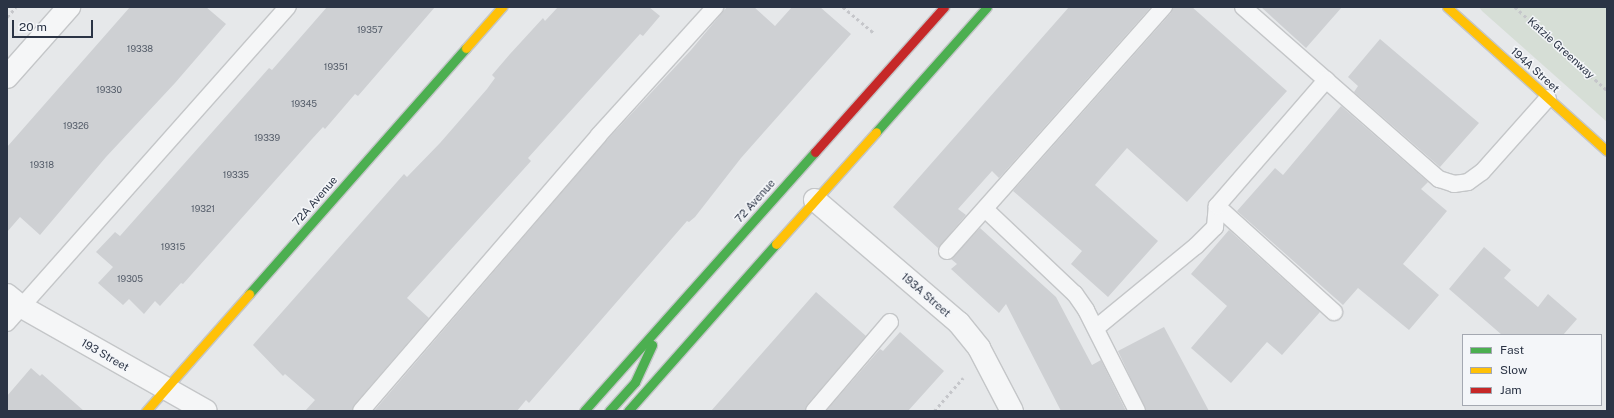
<!DOCTYPE html>
<style>
body{margin:0}
#map{position:relative;width:1614px;height:418px;overflow:hidden;background:#e6e8ea;font-family:"Public Sans",sans-serif}
div>[style]{position:absolute}
.green>*{inset:0;background:#d6ded6}
.building>*{inset:0;background:#ced0d3}
.path>*{height:2.5px;margin-top:-1.25px;transform-origin:0;background:repeating-linear-gradient(90deg,#c5c6ca 0 3px,transparent 0 6px)}
.roads{filter:drop-shadow(1px 0 #c4c6c8) drop-shadow(-1px 0 #c4c6c8) drop-shadow(0 1px #c4c6c8) drop-shadow(0 -1px #c4c6c8)}
.lane>*{height:16px;margin:-8px;padding:0 8px;transform-origin:8px;border-radius:8px;background:#f5f6f7}
.street>*{height:22px;margin:-11px;padding:0 11px;transform-origin:11px;border-radius:11px;background:#f5f6f7}
.fast>*{height:9px;margin:-4.5px;padding:0 4.5px;transform-origin:4.5px;border-radius:4.5px;background:#4caf50}
.slow>*{height:9px;margin:-4.5px;padding:0 4.5px;transform-origin:4.5px;border-radius:4.5px;background:#ffc107}
.jam>*{height:9px;margin:-4.5px;padding:0 4.5px;transform-origin:4.5px;border-radius:4.5px;background:#c62828}
span{translate:-50% -50%;white-space:nowrap;text-align:center;line-height:1.15;-webkit-text-stroke:3px #f4f6f9;paint-order:stroke}
.number-label{font-size:9px;color:#545c69}
.number-label span{-webkit-text-stroke-width:0}
.street-label{font-size:11px;color:#2b3445}
.frame{position:absolute;inset:0;border:8px solid #2b3445;pointer-events:none}
.legend{position:absolute;left:1462px;top:334px;width:140px;height:72px;box-sizing:border-box;background:#f4f6f9;border:1px solid #a4a8b1;margin:0;padding:5px 7px;list-style:none;font-size:12px;color:#2b3445}
.legend li{display:flex;align-items:center;gap:8px;height:20px}
.legend b{width:20px;border:1px solid #a4a8b1}
.scale{position:absolute;left:12px;top:20px;width:81px;height:18px;box-sizing:border-box;border:2px solid #2b3445;border-top:0;padding-left:5px;font-size:12px;line-height:14px;white-space:nowrap;color:#2b3445;-webkit-text-stroke:3px #f4f6f9;paint-order:stroke}
</style>
<div id="map">
<div class="green">
<i style="clip-path:polygon(1479px 7px,1607px 7px,1607px 122px,1482px 11px)"></i>
</div>
<div class="building">
<i style="clip-path:polygon(130px 7px,206px 7px,226px 24px,175px 83px,106px 157px,40px 235px,20px 217px,7px 232px,7px 147px)"></i>
<i style="clip-path:polygon(327px 7px,435px 7px,358px 96px,355px 94px,325px 129px,323px 127px,312px 139px,183px 284px,181px 283px,160px 306px,155px 301px,144px 314px,129px 299px,123px 305px,98px 283px,113px 267px,96px 252px,115px 232px,120px 236px,269px 68px,272px 70px)"></i>
<i style="clip-path:polygon(558px 7px,649px 7px,660px 16px,643px 36px,640px 34px,528px 158px,531px 161px,407px 298px,429px 318px,354px 405px,352px 411px,305px 411px,315px 400px,285px 374px,283px 376px,253px 345px,404px 174px,407px 177px,440px 143px,487px 89px,495px 78px,492px 75px,510px 54px,543px 18px,545px 21px)"></i>
<i style="clip-path:polygon(727px 7px,754px 7px,775px 26px,792px 7px,820px 7px,851px 34px,741px 158px,695px 217px,689px 222px,687px 221px,529px 403px,526px 400px,517px 411px,374px 411px,606px 141px,691px 50px)"></i>
<i style="clip-path:polygon(1069px 7px,1151px 7px,999px 178px,992px 171px,958px 209px,966px 215px,938px 248px,893px 207px)"></i>
<i style="clip-path:polygon(1173px 7px,1192px 7px,1287px 91px,1187px 202px,1127px 148px,1095px 185px,1158px 241px,1108px 297px,1071px 264px,1082px 251px,1013px 191px,1171px 13px)"></i>
<i style="clip-path:polygon(1261px 7px,1342px 7px,1306px 48px)"></i>
<i style="clip-path:polygon(1380px 39px,1479px 123px,1440px 167px,1354px 92px,1358px 86px,1348px 77px)"></i>
<i style="clip-path:polygon(1341px 106px,1428px 182px,1421px 189px,1447px 211px,1403px 264px,1439px 295px,1409px 330px,1358px 288px,1343px 305px,1237px 211px,1275px 168px,1283px 175px)"></i>
<i style="clip-path:polygon(980px 228px,1056px 297px,1092px 365px,1101px 360px,1126px 411px,1061px 411px,1006px 304px,999px 313px,951px 269px,957px 264px,951px 259px)"></i>
<i style="clip-path:polygon(1229px 230px,1320px 312px,1282px 355px,1267px 342px,1231px 383px,1191px 348px,1227px 306px,1191px 274px)"></i>
<i style="clip-path:polygon(1484px 247px,1511px 270px,1504px 278px,1538px 307px,1548px 294px,1577px 319px,1563px 335px,1502px 335px,1449px 289px)"></i>
<i style="clip-path:polygon(816px 292px,866px 336px,807px 405px,805px 411px,711px 411px)"></i>
<i style="clip-path:polygon(1164px 327px,1209px 411px,1146px 411px,1118px 351px)"></i>
<i style="clip-path:polygon(900px 332px,944px 371px,908px 411px,826px 411px,880px 349px,883px 351px)"></i>
<i style="clip-path:polygon(31px 368px,40px 376px,42px 374px,84px 411px,7px 411px,7px 396px)"></i>
</div>
<div class="path">
<i style="left:843px;top:7px;width:40px;rotate:40deg"></i>
<i style="left:1515px;top:7px;width:124px;rotate:42.1deg"></i>
<i style="left:7px;top:17px;width:13px;rotate:-48deg"></i>
<i style="left:934px;top:411px;width:44px;rotate:-48.7deg"></i>
</div>
<div class="roads">
<div class="lane">
<i style="left:1243px;top:7px;width:261px;rotate:41.3deg"></i>
<i style="left:1439px;top:179px;width:16px;rotate:18deg"></i>
<i style="left:1454px;top:184px;width:14px;rotate:-8deg"></i>
<i style="left:1468px;top:182px;width:17px;rotate:-36deg"></i>
<i style="left:1482px;top:172px;width:99px;rotate:-48.3deg"></i>
<i style="left:1217px;top:206px;width:158px;rotate:42.2deg"></i>
<i style="left:985px;top:209px;width:124px;rotate:43.4deg"></i>
<i style="left:1075px;top:294px;width:19px;rotate:55deg"></i>
<i style="left:1086px;top:310px;width:113px;rotate:63.2deg"></i>
<i style="left:947px;top:251px;width:327px;rotate:-48.4deg"></i>
<i style="left:7px;top:323px;width:423px;rotate:-48.4deg"></i>
<i style="left:1096px;top:328px;width:129px;rotate:-39.4deg"></i>
<i style="left:1196px;top:246px;width:27px;rotate:-45deg"></i>
<i style="left:1215px;top:227px;width:21px;rotate:-85deg"></i>
<i style="left:1217px;top:206px;width:167px;rotate:-49.1deg"></i>
<i style="left:361px;top:411px;width:364px;rotate:-49.2deg"></i>
<i style="left:599px;top:135px;width:173px;rotate:-47.8deg"></i>
<i style="left:814px;top:411px;width:117px;rotate:-49.5deg"></i>
</div>
<div class="street">
<i style="left:7px;top:77px;width:94px;rotate:-48.5deg"></i>
<i style="left:815px;top:200px;width:189px;rotate:40.5deg"></i>
<i style="left:959px;top:323px;width:32px;rotate:51deg"></i>
<i style="left:979px;top:348px;width:71px;rotate:62.4deg"></i>
<i style="left:7px;top:295px;width:19px;rotate:39deg"></i>
<i style="left:22px;top:307px;width:211px;rotate:29.5deg"></i>
</div>
<div class="fast">
<i style="left:876px;top:132px;width:167px;rotate:-48.4deg"></i>
<i style="left:249px;top:294px;width:328px;rotate:-48.6deg"></i>
<i style="left:584px;top:411px;width:347px;rotate:-48.3deg"></i>
<i style="left:609px;top:411px;width:39px;rotate:-48deg"></i>
<i style="left:635px;top:382px;width:41px;rotate:-65.3deg"></i>
<i style="left:628px;top:411px;width:223px;rotate:-48.5deg"></i>
</div>
<div class="slow">
<i style="left:1447px;top:7px;width:215px;rotate:42deg"></i>
<i style="left:466px;top:48px;width:55px;rotate:-48.7deg"></i>
<i style="left:776px;top:244px;width:150px;rotate:-48.2deg"></i>
<i style="left:146px;top:411px;width:156px;rotate:-48.6deg"></i>
</div>
<div class="jam">
<i style="left:815px;top:152px;width:194px;rotate:-48.3deg"></i>
</div>
</div>
<div class="number-label">
<span style="left:370px;top:30px">19357</span>
<span style="left:140px;top:49px">19338</span>
<span style="left:336px;top:67px">19351</span>
<span style="left:109px;top:90px">19330</span>
<span style="left:304px;top:104px">19345</span>
<span style="left:76px;top:126px">19326</span>
<span style="left:267px;top:138px">19339</span>
<span style="left:42px;top:165px">19318</span>
<span style="left:236px;top:175px">19335</span>
<span style="left:203px;top:209px">19321</span>
<span style="left:173px;top:247px">19315</span>
<span style="left:130px;top:279px">19305</span>
</div>
<div class="street-label">
<span style="left:1561px;top:48px;rotate:42deg">Katzie Greenway</span>
<span style="left:1535px;top:70px;rotate:42deg">194A Street</span>
<span style="left:315px;top:201px;rotate:-49deg">72A Avenue</span>
<span style="left:755px;top:201px;rotate:-48deg">72 Avenue</span>
<span style="left:926px;top:295px;rotate:41deg">193A Street</span>
<span style="left:105px;top:355px;rotate:30deg">193 Street</span>
</div>
<div class="frame"></div>
<ul class="legend">
<li><b style="height:5px;background:#4caf50"></b>Fast</li>
<li><b style="height:5px;background:#ffc107"></b>Slow</li>
<li><b style="height:5px;background:#c62828"></b>Jam</li>
</ul>
<div class="scale">20 m</div>
</div>
